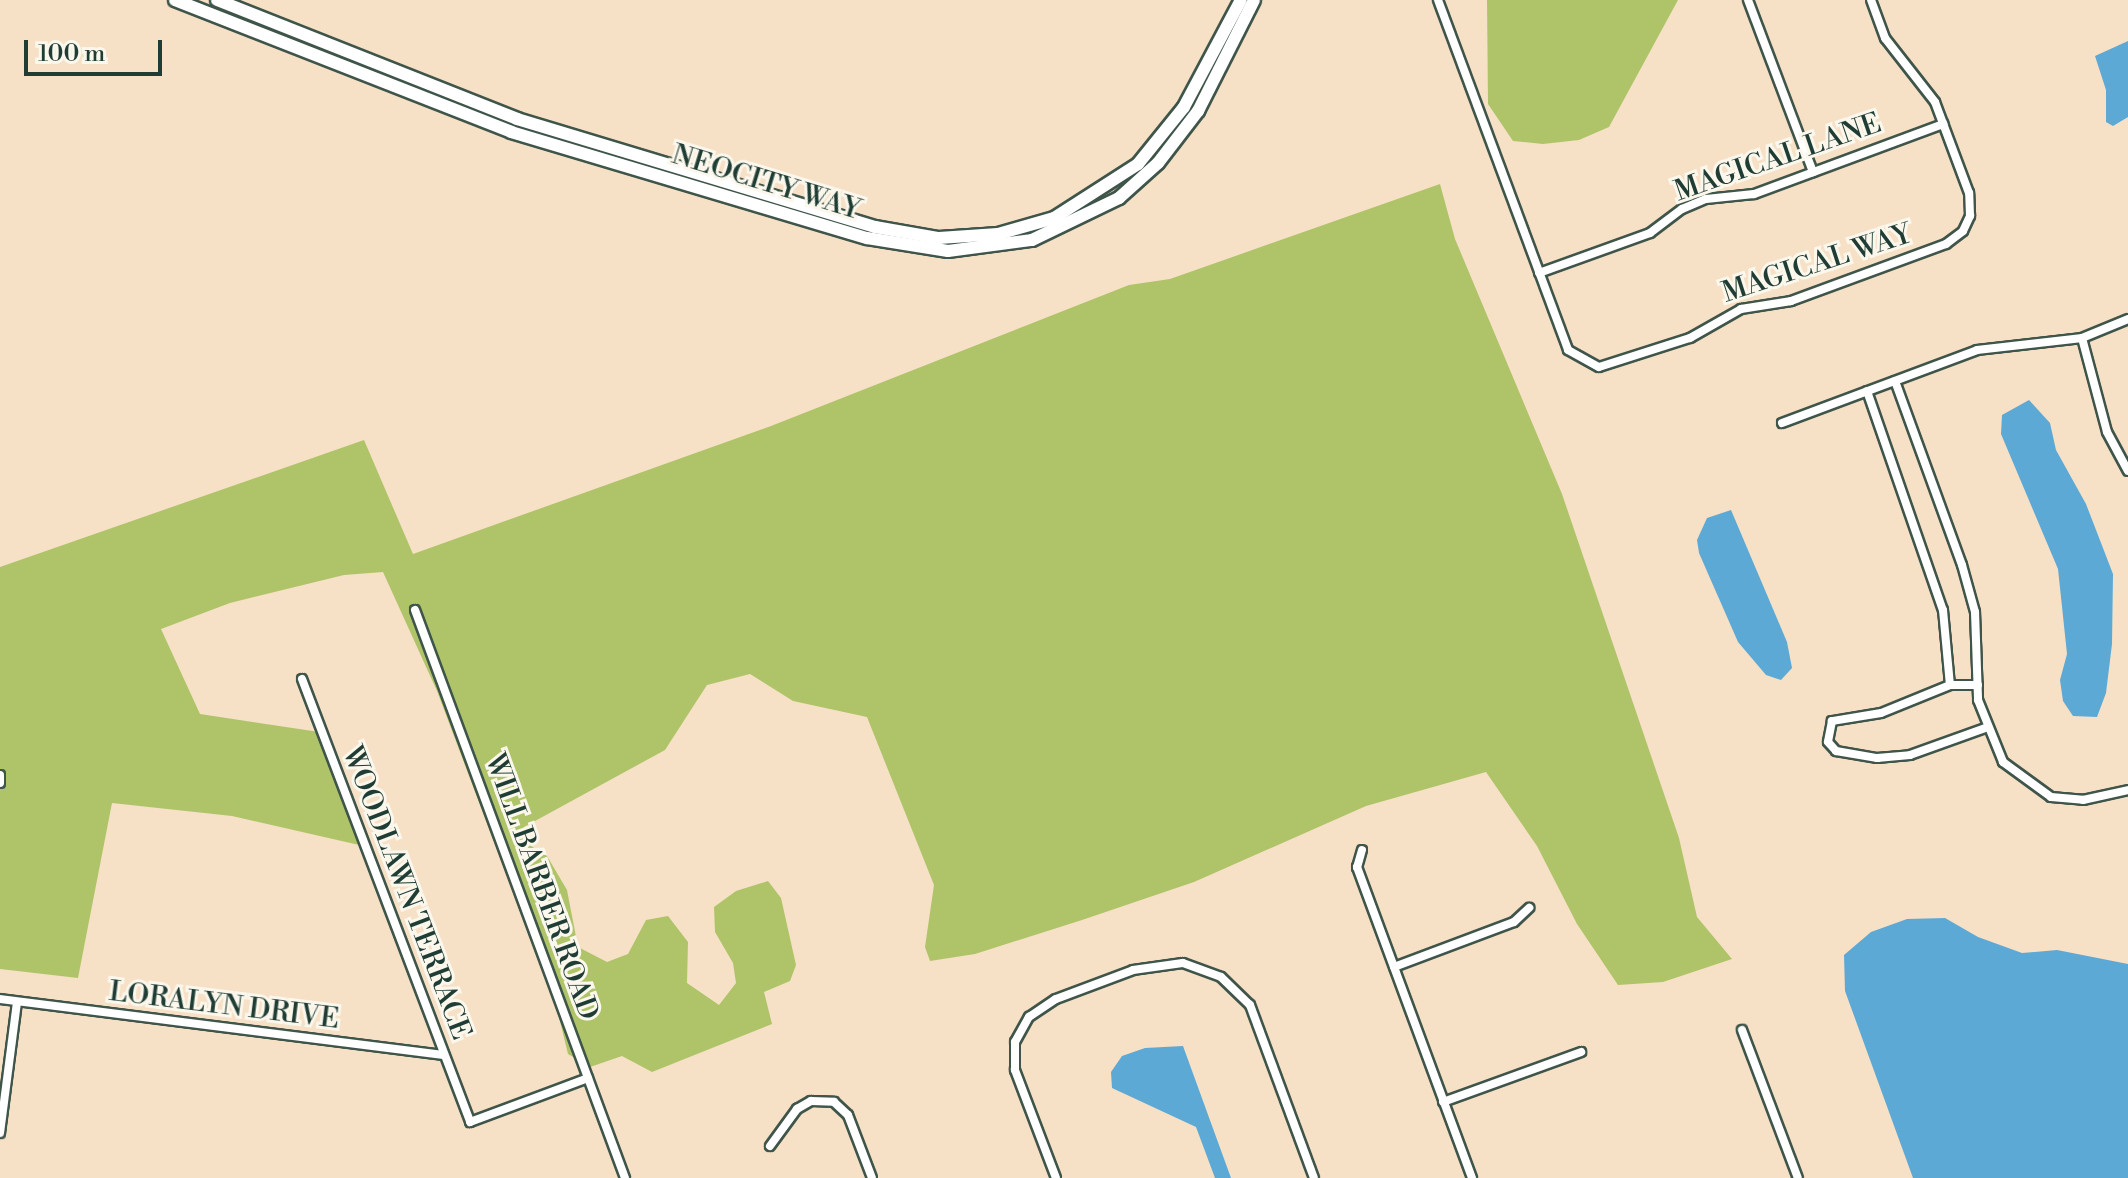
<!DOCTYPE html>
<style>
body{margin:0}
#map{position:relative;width:2128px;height:1178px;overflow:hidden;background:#f6e0c6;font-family:"Libre Bodoni",serif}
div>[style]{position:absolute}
.green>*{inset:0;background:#afc468}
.water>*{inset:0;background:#5da9d6}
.roads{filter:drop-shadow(2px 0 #3f554a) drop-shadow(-2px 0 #3f554a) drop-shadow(0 2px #3f554a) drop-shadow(0 -2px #3f554a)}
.street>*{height:8px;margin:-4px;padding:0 4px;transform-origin:4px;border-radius:4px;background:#fff}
.secondary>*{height:12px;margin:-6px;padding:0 6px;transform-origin:6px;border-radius:6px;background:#fff}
span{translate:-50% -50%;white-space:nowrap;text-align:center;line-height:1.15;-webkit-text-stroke:6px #fbf7ec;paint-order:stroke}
.street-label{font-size:28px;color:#1f3d34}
.scale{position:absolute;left:24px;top:40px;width:138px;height:36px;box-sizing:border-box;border:4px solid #1f3d34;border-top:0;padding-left:10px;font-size:24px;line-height:28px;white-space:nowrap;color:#1f3d34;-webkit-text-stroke:6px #fbf7ec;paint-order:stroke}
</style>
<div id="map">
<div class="green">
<i style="clip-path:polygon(1487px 0,1678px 0,1609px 127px,1579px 140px,1543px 144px,1513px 141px,1488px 104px)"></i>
<i style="clip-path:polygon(1440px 184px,1455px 239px,1562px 494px,1679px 838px,1697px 917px,1732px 959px,1663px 982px,1618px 985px,1577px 924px,1537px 846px,1486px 772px,1366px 806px,1194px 882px,1082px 920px,975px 954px,930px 961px,925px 947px,934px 885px,867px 717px,793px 701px,750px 674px,707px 685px,665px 750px,524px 827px,523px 841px,547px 856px,567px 890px,578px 947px,607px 962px,628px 954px,646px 920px,668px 916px,688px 942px,687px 983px,719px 1005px,736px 983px,733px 963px,715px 932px,714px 907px,736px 891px,768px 881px,781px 898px,796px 965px,790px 981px,764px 992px,772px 1024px,652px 1072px,622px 1056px,590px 1067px,568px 1054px,557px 1009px,437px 691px,383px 572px,344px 575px,230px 603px,161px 629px,200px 714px,326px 733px,368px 847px,232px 816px,112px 803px,78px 978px,0 969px,0 567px,364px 440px,413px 554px,771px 426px,1129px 285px,1170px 279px)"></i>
</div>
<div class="water">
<i style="clip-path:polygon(2128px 41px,2128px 117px,2113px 126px,2106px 122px,2106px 90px,2095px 56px)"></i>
<i style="clip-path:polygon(2029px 400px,2050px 423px,2056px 450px,2086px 504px,2113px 574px,2112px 644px,2106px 693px,2097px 717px,2073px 716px,2063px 701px,2060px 680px,2067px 654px,2058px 569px,2001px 434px,2002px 415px)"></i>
<i style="clip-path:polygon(1731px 510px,1787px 642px,1792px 668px,1781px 680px,1766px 675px,1738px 642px,1699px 553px,1697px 540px,1707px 518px)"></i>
<i style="clip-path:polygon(1945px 918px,1978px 937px,2022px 953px,2057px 950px,2128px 964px,2128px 1178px,1913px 1178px,1845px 991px,1844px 955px,1871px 932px,1907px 919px)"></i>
<i style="clip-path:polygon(1183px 1046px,1231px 1178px,1215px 1178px,1196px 1127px,1112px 1088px,1111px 1072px,1122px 1056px,1145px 1048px)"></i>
</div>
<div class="roads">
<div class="street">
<i style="left:1438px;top:0;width:373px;rotate:69.6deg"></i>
<i style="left:1568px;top:350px;width:35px;rotate:29deg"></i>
<i style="left:1599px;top:367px;width:96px;rotate:-17.7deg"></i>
<i style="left:1690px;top:338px;width:59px;rotate:-29.6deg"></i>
<i style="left:1741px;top:309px;width:51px;rotate:-9.1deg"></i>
<i style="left:1791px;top:301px;width:165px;rotate:-20.2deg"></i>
<i style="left:1946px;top:244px;width:21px;rotate:-37deg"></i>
<i style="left:1963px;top:231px;width:17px;rotate:-65deg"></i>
<i style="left:1970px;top:216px;width:23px;rotate:-92deg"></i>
<i style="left:1969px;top:193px;width:97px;rotate:-110.5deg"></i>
<i style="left:1935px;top:102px;width:81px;rotate:-128deg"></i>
<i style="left:1885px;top:38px;width:40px;rotate:-110.2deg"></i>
<i style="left:1748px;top:0;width:184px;rotate:69.3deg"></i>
<i style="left:1539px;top:273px;width:118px;rotate:-19.8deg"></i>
<i style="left:1650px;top:233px;width:40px;rotate:-37deg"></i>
<i style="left:1682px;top:209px;width:26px;rotate:-23deg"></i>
<i style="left:1706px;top:199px;width:48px;rotate:-5.9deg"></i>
<i style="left:1754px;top:194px;width:202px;rotate:-20.3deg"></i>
<i style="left:2082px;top:338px;width:97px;rotate:75.1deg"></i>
<i style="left:2107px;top:432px;width:44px;rotate:61.7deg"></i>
<i style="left:1895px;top:381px;width:196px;rotate:70deg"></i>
<i style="left:1962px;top:565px;width:49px;rotate:74.5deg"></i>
<i style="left:1975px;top:612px;width:88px;rotate:88deg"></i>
<i style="left:1978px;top:700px;width:67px;rotate:68deg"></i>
<i style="left:2003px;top:762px;width:59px;rotate:36.1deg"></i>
<i style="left:2051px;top:797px;width:32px;rotate:5deg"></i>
<i style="left:2083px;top:800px;width:46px;rotate:-12.5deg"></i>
<i style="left:1867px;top:391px;width:232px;rotate:70.9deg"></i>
<i style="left:1943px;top:610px;width:75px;rotate:84.7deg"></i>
<i style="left:1950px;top:685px;width:28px"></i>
<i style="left:1782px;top:423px;width:208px;rotate:-20.5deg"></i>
<i style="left:1977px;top:350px;width:106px;rotate:-6.5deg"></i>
<i style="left:2082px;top:338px;width:50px;rotate:-22.4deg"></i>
<i style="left:415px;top:610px;width:606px;rotate:69.71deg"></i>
<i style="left:302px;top:679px;width:474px;rotate:69.2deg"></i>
<i style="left:470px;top:1122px;width:126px;rotate:-20.4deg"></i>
<i style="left:1950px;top:685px;width:74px;rotate:157.9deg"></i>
<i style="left:1881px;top:713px;width:50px;rotate:170.7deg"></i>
<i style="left:1832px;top:721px;width:21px;rotate:101deg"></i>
<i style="left:1828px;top:742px;width:12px;rotate:48deg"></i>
<i style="left:1836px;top:751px;width:42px;rotate:9.7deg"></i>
<i style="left:1877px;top:758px;width:33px;rotate:-5deg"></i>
<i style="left:1910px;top:755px;width:80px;rotate:-19.8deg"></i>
<i style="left:0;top:775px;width:8px;rotate:90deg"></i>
<i style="left:1362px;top:850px;width:18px;rotate:106deg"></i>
<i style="left:1357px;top:867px;width:332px;rotate:69.7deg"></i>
<i style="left:1394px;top:967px;width:128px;rotate:-20.6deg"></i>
<i style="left:1514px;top:922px;width:21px;rotate:-43deg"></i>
<i style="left:0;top:999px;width:447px;rotate:7.2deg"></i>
<i style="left:1742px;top:1030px;width:158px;rotate:69.3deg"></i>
<i style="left:1443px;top:1102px;width:147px;rotate:-19.9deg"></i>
<i style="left:0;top:1133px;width:132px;rotate:-82.6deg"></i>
<i style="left:770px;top:1146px;width:46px;rotate:-53.9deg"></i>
<i style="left:797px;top:1109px;width:16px;rotate:-30deg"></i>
<i style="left:811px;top:1101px;width:23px;rotate:2deg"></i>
<i style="left:834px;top:1102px;width:19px;rotate:43deg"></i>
<i style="left:848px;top:1115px;width:67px;rotate:69.1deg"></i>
<i style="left:1056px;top:1178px;width:116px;rotate:-110.8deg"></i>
<i style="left:1015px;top:1070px;width:28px;rotate:-90deg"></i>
<i style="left:1015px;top:1042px;width:29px;rotate:-61deg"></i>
<i style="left:1029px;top:1017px;width:32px;rotate:-34deg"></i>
<i style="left:1056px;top:999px;width:82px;rotate:-20.6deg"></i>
<i style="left:1133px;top:970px;width:50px;rotate:-8deg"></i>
<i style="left:1183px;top:963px;width:40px;rotate:20.2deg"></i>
<i style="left:1221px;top:977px;width:40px;rotate:44deg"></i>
<i style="left:1250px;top:1005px;width:184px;rotate:69.7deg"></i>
</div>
<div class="secondary">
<i style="left:175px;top:0;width:361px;rotate:21.4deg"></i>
<i style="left:511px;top:132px;width:371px;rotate:16.6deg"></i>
<i style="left:867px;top:238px;width:82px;rotate:9.1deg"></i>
<i style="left:948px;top:251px;width:85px;rotate:-7.5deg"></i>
<i style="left:1032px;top:240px;width:97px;rotate:-25.8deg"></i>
<i style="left:1119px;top:198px;width:52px;rotate:-41.9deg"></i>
<i style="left:1158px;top:163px;width:66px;rotate:-52.4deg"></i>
<i style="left:1198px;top:111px;width:124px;rotate:-63.2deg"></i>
<i style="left:217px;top:0;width:323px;rotate:21.6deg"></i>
<i style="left:517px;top:119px;width:374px;rotate:16.8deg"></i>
<i style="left:875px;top:227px;width:65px;rotate:9.8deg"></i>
<i style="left:939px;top:238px;width:59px;rotate:-3.9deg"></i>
<i style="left:998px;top:234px;width:58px;rotate:-15.9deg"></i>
<i style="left:1054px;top:218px;width:100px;rotate:-32.7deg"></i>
<i style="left:1138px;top:164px;width:73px;rotate:-51.1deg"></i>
<i style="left:1184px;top:107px;width:121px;rotate:-62deg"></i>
</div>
</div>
<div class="street-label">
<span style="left:1778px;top:158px;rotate:-19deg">MAGICAL LANE</span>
<span style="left:766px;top:183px;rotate:17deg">NEOCITY WAY</span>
<span style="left:1817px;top:264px;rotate:-18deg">MAGICAL WAY</span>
<span style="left:541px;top:887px;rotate:70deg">WILL BARBER ROAD</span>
<span style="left:406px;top:893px;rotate:69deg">WOODLAWN TERRACE</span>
<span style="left:224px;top:1006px;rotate:7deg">LORALYN DRIVE</span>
</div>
<div class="scale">100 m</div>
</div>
